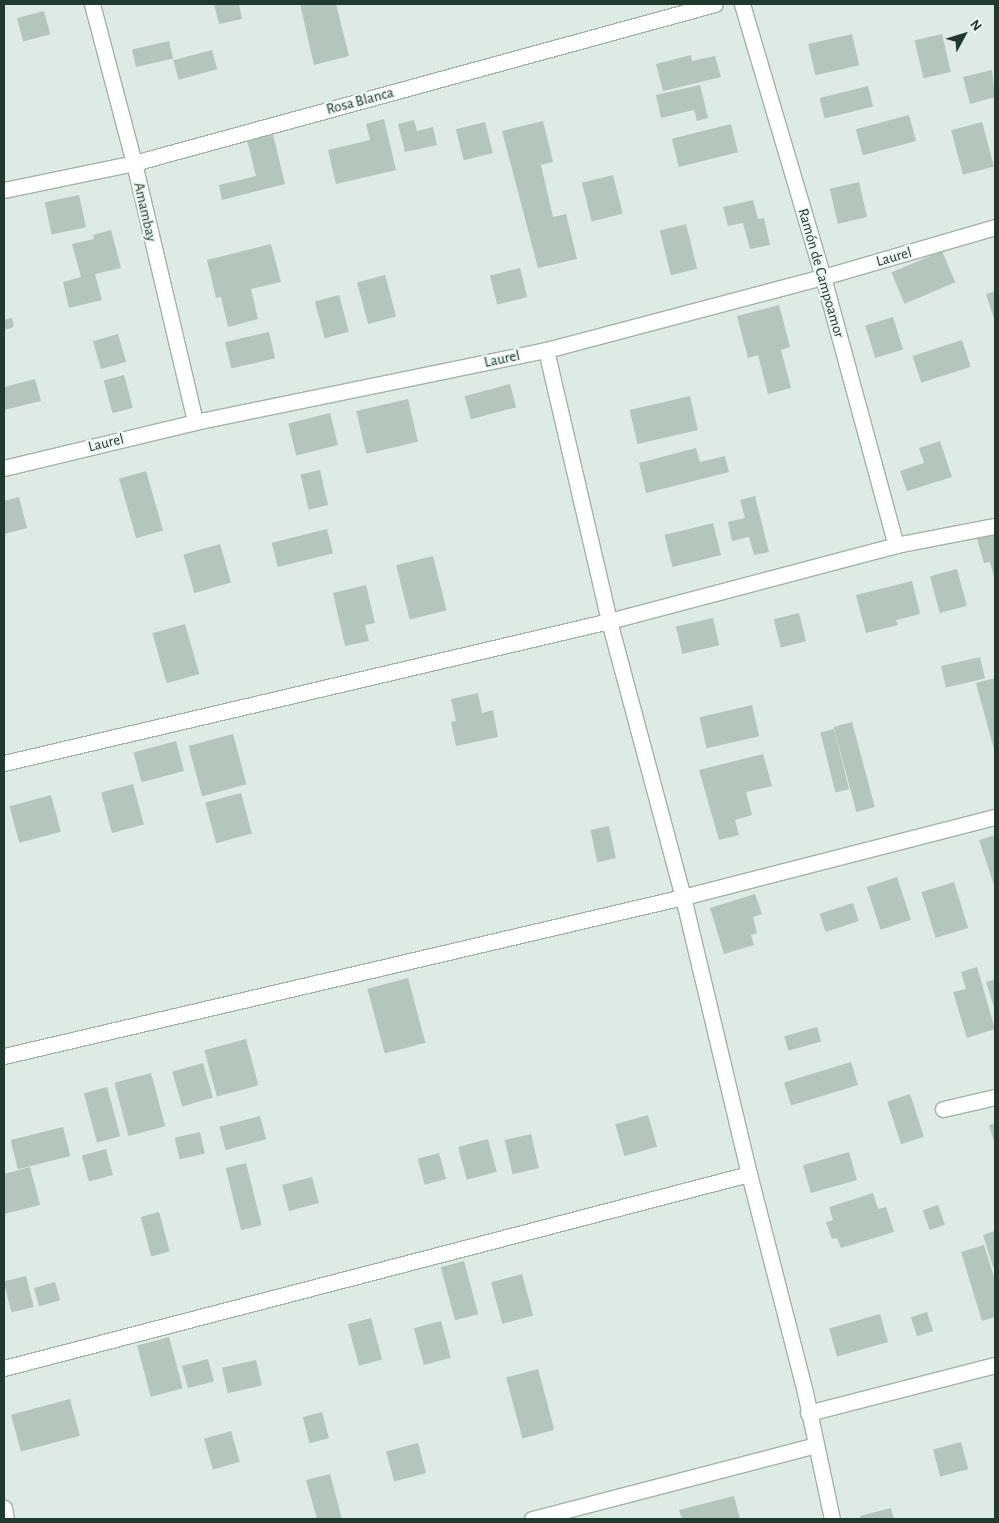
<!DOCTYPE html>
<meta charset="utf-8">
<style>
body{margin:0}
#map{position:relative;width:999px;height:1523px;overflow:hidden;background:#deeae4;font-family:"Alegreya Sans",sans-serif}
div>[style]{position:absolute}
.building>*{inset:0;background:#b4c5bc;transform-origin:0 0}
.roads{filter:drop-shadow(1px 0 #a1b2aa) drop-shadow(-1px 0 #a1b2aa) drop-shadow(0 1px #a1b2aa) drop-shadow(0 -1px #a1b2aa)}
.minor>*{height:15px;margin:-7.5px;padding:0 7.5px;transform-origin:7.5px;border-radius:7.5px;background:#fff}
span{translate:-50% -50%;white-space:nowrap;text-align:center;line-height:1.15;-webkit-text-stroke:4.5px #eff7f2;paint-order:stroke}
.street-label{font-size:15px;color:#203a30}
.frame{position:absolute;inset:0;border:5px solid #203a30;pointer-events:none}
.north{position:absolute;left:939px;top:10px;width:50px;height:50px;-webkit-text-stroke:4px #eff7f2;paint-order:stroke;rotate:51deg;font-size:14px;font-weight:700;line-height:20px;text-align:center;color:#203a30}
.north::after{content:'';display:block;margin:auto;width:18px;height:22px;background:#203a30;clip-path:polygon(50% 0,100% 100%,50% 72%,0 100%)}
</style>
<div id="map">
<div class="building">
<i style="clip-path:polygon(214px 4px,239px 4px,242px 19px,219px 24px)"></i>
<i style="clip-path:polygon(300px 4px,336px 4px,349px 56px,314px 65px)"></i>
<i style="left:44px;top:11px;width:24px;height:28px;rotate:75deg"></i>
<i style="left:852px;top:34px;width:32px;height:45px;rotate:77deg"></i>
<i style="left:942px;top:34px;width:39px;height:28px;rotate:77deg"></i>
<i style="left:169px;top:41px;width:18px;height:38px;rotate:77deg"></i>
<i style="left:212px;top:50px;width:20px;height:40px;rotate:75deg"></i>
<i style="clip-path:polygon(691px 55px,692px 61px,715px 56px,721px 77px,663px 91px,656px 64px)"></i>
<i style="clip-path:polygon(992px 70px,995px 97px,970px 104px,963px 77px)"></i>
<i style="clip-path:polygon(700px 85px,708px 118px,697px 121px,694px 110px,661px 118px,656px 95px)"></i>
<i style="left:868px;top:86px;width:21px;height:50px;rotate:76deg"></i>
<i style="left:909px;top:115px;width:27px;height:55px;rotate:75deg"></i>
<i style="clip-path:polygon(384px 119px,396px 170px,336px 184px,328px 150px,370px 140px,366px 124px)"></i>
<i style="clip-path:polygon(414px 120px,417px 131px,433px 127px,437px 145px,405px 152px,398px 124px)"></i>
<i style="clip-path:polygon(543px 121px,553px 162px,541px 165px,553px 217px,566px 214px,577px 259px,538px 268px,502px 131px)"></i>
<i style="left:485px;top:122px;width:32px;height:30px;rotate:76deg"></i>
<i style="left:982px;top:122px;width:46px;height:32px;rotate:75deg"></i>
<i style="left:731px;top:124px;width:29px;height:61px;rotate:76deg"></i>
<i style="clip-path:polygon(273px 134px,285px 184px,222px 200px,219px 185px,256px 176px,247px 140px)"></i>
<i style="left:613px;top:175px;width:40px;height:32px;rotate:76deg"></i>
<i style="left:859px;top:182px;width:36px;height:30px;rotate:77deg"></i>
<i style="left:79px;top:195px;width:33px;height:35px;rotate:78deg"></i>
<i style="clip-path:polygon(753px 200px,758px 219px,764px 218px,770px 245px,750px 249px,743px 223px,728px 226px,723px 207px)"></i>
<i style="left:686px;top:224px;width:46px;height:27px;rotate:76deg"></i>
<i style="clip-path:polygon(111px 230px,121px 268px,95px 274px,102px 300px,69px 308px,63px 282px,81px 277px,72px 244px,94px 239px,93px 235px)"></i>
<i style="clip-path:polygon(271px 244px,281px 282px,251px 289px,258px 319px,228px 327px,221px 297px,216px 298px,207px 260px)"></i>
<i style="left:942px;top:251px;width:34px;height:55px;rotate:67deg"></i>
<i style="left:520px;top:268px;width:30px;height:31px;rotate:76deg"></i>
<i style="left:385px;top:275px;width:43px;height:29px;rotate:75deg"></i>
<i style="clip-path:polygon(995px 291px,995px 322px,986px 294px)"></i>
<i style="left:339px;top:295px;width:38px;height:25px;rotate:75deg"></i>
<i style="clip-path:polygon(779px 305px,790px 347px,781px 350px,791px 388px,768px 394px,758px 355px,748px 358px,737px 316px)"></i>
<i style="left:893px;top:317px;width:34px;height:29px;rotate:73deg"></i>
<i style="clip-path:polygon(12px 318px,14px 327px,4px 330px,4px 320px)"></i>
<i style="left:269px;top:332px;width:27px;height:45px;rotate:77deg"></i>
<i style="left:118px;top:334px;width:29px;height:26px;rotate:74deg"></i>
<i style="left:962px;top:340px;width:28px;height:52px;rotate:72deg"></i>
<i style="left:124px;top:375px;width:34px;height:21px;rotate:75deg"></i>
<i style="clip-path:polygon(35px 379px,41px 401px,4px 410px,4px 387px)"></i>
<i style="left:510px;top:384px;width:24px;height:47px;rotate:75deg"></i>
<i style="left:690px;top:396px;width:35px;height:62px;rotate:77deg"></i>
<i style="left:408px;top:399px;width:44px;height:53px;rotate:77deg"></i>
<i style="left:330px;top:413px;width:33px;height:43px;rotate:76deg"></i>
<i style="clip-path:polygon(940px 441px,952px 477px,907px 491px,900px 471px,924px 463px,919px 448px)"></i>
<i style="clip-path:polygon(696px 448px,700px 462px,725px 456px,729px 472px,646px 493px,639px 463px)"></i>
<i style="left:320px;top:470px;width:36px;height:20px;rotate:77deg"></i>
<i style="left:146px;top:471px;width:62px;height:28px;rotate:74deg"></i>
<i style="clip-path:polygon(755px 496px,769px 552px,754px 555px,749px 537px,732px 541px,728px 522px,745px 518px,740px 500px)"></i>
<i style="clip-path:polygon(19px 497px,27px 528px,4px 534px,4px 501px)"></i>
<i style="left:713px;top:523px;width:33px;height:50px;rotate:76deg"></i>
<i style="left:327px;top:529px;width:25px;height:57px;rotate:76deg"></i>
<i style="clip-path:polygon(995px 530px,995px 581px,990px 562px,984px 563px,976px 535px)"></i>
<i style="left:220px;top:544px;width:40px;height:38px;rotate:74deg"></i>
<i style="left:433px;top:556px;width:56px;height:38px;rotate:76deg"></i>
<i style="left:957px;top:569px;width:38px;height:28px;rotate:75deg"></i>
<i style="clip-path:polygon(912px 581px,920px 614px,896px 620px,898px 625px,866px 633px,856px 595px)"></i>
<i style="clip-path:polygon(366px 585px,375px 623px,365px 625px,369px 641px,345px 646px,333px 593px)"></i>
<i style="left:799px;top:613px;width:29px;height:26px;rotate:76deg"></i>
<i style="left:713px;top:618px;width:28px;height:38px;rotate:77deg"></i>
<i style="left:185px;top:624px;width:52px;height:34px;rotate:74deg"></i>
<i style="left:980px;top:657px;width:22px;height:40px;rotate:77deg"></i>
<i style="clip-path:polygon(995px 678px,995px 753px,976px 683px)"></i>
<i style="clip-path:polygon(478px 693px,482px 713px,493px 710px,498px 737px,456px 746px,451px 722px,456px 721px,451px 699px)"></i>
<i style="left:752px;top:705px;width:32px;height:54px;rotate:77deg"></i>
<i style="left:852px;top:722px;width:88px;height:19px;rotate:75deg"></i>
<i style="left:834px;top:729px;width:62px;height:14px;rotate:76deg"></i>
<i style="left:233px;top:734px;width:52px;height:46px;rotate:75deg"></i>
<i style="left:176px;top:741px;width:31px;height:44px;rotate:75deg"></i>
<i style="clip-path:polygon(763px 754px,772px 786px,746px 792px,752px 815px,735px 820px,739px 835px,719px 840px,699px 770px)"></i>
<i style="left:133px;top:784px;width:42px;height:33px;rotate:75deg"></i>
<i style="left:241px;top:793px;width:42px;height:37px;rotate:75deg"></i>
<i style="left:51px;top:795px;width:38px;height:43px;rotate:75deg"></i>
<i style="left:609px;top:826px;width:33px;height:19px;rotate:78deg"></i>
<i style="clip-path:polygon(995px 835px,995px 888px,979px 840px)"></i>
<i style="left:897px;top:877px;width:45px;height:32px;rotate:72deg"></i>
<i style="left:954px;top:882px;width:48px;height:34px;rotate:73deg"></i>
<i style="clip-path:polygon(755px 894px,762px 914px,753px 917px,757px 933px,751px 935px,754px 945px,724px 954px,710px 908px)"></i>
<i style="left:853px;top:903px;width:19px;height:35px;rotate:72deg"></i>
<i style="clip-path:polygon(977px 967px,995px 1029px,967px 1038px,953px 992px,966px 989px,961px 972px)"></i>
<i style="left:408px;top:978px;width:67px;height:42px;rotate:75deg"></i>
<i style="clip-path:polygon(995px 979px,995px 1011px,986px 982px)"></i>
<i style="left:817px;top:1027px;width:15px;height:34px;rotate:74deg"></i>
<i style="left:246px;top:1039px;width:48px;height:43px;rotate:75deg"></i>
<i style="left:851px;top:1062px;width:24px;height:70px;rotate:73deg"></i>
<i style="left:203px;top:1063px;width:36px;height:32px;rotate:74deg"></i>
<i style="left:151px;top:1073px;width:55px;height:38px;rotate:75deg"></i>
<i style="left:107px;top:1087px;width:51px;height:24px;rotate:75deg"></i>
<i style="left:910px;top:1094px;width:45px;height:24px;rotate:72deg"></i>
<i style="left:648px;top:1115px;width:33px;height:34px;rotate:74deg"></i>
<i style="left:260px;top:1116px;width:24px;height:42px;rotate:75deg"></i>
<i style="clip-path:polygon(995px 1123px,995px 1145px,989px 1125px)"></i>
<i style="left:63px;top:1127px;width:30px;height:54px;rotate:76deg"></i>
<i style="left:200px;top:1132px;width:22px;height:26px;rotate:77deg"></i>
<i style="left:531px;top:1134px;width:35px;height:27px;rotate:77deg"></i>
<i style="left:488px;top:1139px;width:34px;height:31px;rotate:75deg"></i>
<i style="left:106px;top:1149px;width:27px;height:25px;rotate:75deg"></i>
<i style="left:849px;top:1152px;width:29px;height:48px;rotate:74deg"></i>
<i style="left:439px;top:1153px;width:27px;height:22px;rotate:75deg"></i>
<i style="left:246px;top:1163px;width:64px;height:21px;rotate:76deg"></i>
<i style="clip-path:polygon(30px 1167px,40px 1205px,4px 1214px,4px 1174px)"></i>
<i style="left:312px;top:1177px;width:27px;height:31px;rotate:75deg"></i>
<i style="clip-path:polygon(873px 1193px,878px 1209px,886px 1207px,894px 1232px,841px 1248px,837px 1238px,832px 1239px,826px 1222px,833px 1220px,829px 1207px)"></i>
<i style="left:938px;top:1205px;width:21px;height:16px;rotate:71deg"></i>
<i style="left:159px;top:1212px;width:41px;height:19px;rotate:75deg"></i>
<i style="clip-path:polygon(995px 1231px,995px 1267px,993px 1267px,983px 1235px)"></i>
<i style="clip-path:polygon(984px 1245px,995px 1280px,995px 1317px,982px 1321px,961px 1252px)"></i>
<i style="left:464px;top:1261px;width:55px;height:24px;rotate:75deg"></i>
<i style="left:522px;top:1274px;width:43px;height:32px;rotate:75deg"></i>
<i style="left:26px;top:1276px;width:32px;height:23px;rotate:76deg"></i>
<i style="left:55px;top:1282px;width:19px;height:22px;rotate:74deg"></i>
<i style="left:927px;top:1312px;width:20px;height:17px;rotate:72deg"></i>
<i style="left:880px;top:1314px;width:29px;height:53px;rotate:74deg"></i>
<i style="left:371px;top:1318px;width:43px;height:24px;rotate:75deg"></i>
<i style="left:441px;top:1321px;width:38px;height:28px;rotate:75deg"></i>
<i style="left:169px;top:1337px;width:53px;height:33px;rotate:75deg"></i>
<i style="left:208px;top:1359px;width:23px;height:27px;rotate:75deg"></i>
<i style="left:256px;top:1360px;width:26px;height:35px;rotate:77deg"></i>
<i style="left:538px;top:1369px;width:63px;height:33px;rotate:75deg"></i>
<i style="left:70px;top:1399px;width:38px;height:61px;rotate:75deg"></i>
<i style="left:322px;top:1412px;width:27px;height:20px;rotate:75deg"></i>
<i style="left:231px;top:1431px;width:32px;height:28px;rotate:74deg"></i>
<i style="left:961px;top:1442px;width:28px;height:29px;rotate:75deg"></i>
<i style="left:418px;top:1443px;width:31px;height:33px;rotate:75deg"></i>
<i style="clip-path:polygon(330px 1474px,342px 1519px,317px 1519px,306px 1480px)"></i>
<i style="clip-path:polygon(734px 1496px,740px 1519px,682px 1519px,679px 1510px)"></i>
<i style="clip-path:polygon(891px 1508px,894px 1519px,861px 1519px,860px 1516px)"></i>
</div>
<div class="roads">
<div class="minor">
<i style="left:92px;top:4px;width:164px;rotate:75.2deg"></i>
<i style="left:134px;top:163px;width:266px;rotate:76.7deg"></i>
<i style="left:742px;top:4px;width:285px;rotate:73.5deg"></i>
<i style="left:823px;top:277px;width:278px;rotate:74.8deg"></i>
<i style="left:4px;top:190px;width:133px;rotate:-11.7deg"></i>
<i style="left:134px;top:163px;width:602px;rotate:-15.31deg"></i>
<i style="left:546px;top:350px;width:278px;rotate:76.9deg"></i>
<i style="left:609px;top:621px;width:286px;rotate:75deg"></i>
<i style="left:683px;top:897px;width:285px;rotate:76.6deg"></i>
<i style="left:749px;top:1174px;width:225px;rotate:75.6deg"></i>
<i style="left:805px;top:1392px;width:130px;rotate:78deg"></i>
<i style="left:4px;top:468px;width:196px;rotate:-13.5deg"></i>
<i style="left:195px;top:422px;width:358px;rotate:-11.6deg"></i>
<i style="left:546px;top:350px;width:286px;rotate:-14.8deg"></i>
<i style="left:823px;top:277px;width:179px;rotate:-16.2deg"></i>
<i style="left:4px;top:763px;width:621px;rotate:-13.21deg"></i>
<i style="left:609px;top:621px;width:297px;rotate:-14.8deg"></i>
<i style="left:896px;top:545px;width:101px;rotate:-10.9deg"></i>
<i style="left:4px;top:1056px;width:697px;rotate:-13.18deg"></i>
<i style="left:683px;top:897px;width:322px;rotate:-14.4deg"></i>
<i style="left:943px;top:1109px;width:53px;rotate:-13deg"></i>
<i style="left:4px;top:1368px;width:770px;rotate:-14.6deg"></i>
<i style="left:808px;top:1413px;width:193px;rotate:-14.4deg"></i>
<i style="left:4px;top:1508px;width:11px;rotate:80deg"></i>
<i style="left:532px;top:1519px;width:293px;rotate:-14.6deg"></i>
</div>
</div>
<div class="street-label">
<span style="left:360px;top:101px;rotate:-15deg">Rosa Blanca</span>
<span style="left:145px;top:212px;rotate:77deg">Amambay</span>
<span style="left:894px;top:257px;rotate:-16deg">Laurel</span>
<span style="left:821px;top:273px;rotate:74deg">Ramón de Campoamor</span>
<span style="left:502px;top:359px;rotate:-12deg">Laurel</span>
<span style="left:106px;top:443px;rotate:-14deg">Laurel</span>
</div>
<div class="frame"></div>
<div class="north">N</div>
</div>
